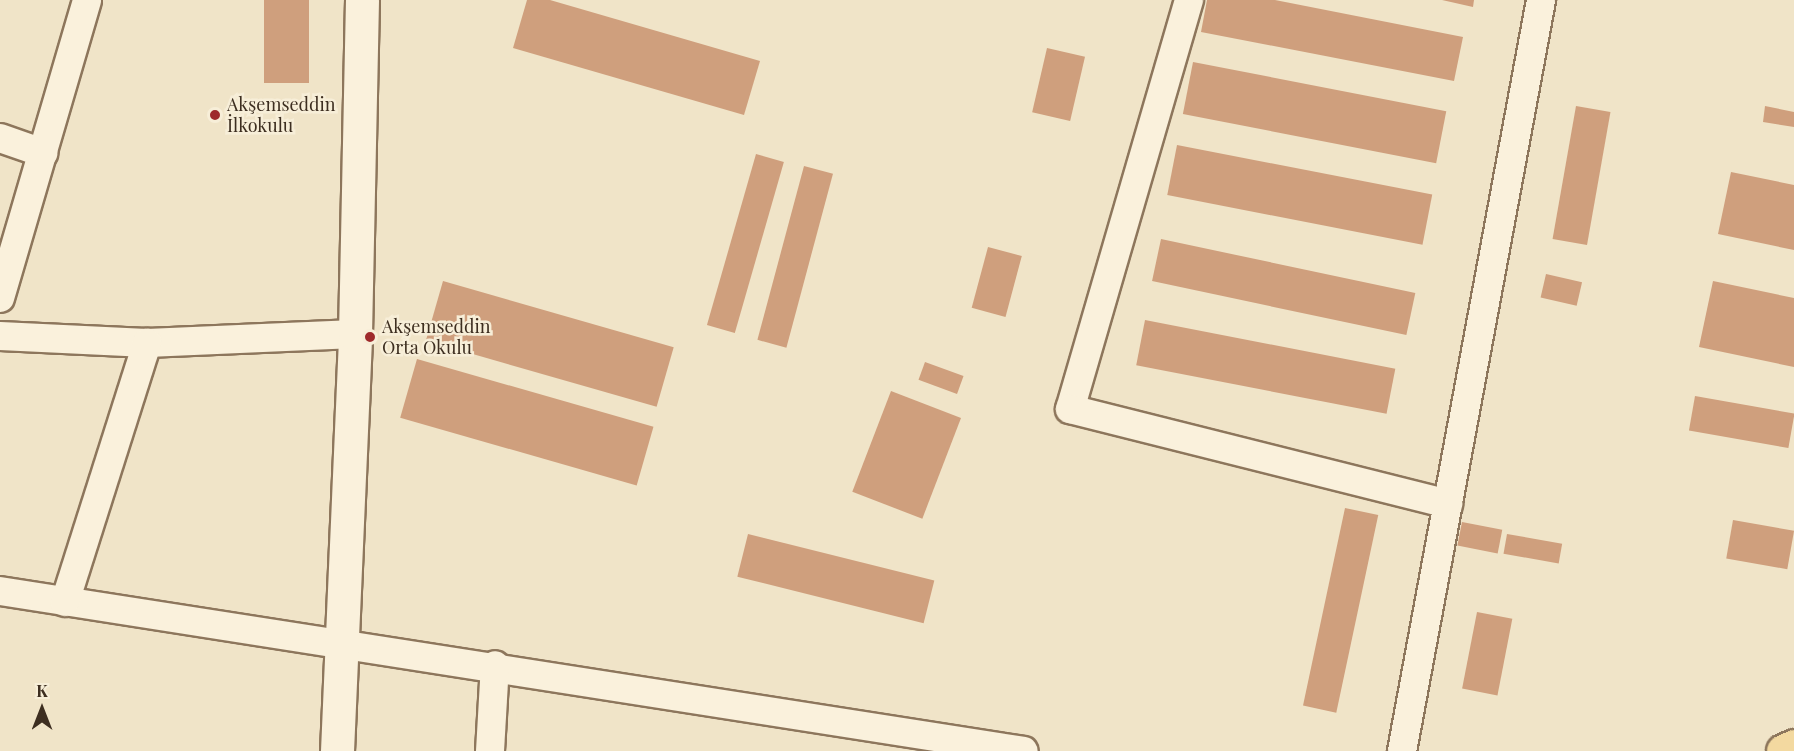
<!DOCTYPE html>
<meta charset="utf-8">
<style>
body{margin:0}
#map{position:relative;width:1794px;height:751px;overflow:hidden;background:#f0e4c8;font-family:"Playfair Display",serif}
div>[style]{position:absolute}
.building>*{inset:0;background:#cf9f7d;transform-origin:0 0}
.roads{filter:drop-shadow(2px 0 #8d765c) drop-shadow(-2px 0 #8d765c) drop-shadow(0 2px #8d765c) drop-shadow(0 -2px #8d765c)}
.street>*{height:28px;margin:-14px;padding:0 14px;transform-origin:14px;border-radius:14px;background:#faf1dc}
.secondary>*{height:33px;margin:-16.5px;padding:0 16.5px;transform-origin:16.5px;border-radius:16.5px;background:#faf1dc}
.primary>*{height:33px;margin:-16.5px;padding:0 16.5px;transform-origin:16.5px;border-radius:16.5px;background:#f3d9a0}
.dots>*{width:16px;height:16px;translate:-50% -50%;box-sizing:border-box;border:3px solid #f7eed8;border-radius:50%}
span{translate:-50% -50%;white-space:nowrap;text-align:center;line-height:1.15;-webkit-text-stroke:5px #f7eed8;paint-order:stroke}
.poi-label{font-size:18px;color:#3d2e20}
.left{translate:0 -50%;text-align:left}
.north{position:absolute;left:12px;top:679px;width:60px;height:60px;-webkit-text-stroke:4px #f7eed8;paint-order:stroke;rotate:0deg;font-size:16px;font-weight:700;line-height:24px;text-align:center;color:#3d2e20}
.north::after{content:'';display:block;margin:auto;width:21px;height:27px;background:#3d2e20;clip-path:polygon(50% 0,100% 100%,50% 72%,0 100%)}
</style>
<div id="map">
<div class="building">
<i style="left:264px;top:0;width:45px;height:83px"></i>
<i style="clip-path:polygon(527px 0,550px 0,760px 61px,744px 115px,513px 48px)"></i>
<i style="clip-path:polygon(1207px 0,1275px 0,1463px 37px,1454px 81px,1201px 32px)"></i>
<i style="clip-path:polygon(1442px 0,1474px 0,1473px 7px)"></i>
<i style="left:1047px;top:48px;width:39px;height:66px;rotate:13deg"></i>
<i style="left:1193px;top:62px;width:258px;height:53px;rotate:11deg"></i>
<i style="left:1576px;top:106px;width:35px;height:135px;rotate:10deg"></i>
<i style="clip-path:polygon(1765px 106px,1794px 112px,1794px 127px,1763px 122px)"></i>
<i style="left:1177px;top:145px;width:260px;height:51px;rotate:11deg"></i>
<i style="left:756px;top:154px;width:29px;height:178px;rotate:16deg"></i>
<i style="left:804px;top:166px;width:30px;height:180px;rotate:15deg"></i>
<i style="clip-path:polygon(1731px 172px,1794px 185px,1794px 250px,1718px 234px)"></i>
<i style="left:1161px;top:239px;width:260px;height:43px;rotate:12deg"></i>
<i style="left:988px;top:247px;width:35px;height:63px;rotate:15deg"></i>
<i style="left:1546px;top:274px;width:37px;height:24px;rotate:13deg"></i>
<i style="left:443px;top:281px;width:240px;height:62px;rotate:16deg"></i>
<i style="clip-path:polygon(1713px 281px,1794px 298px,1794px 367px,1699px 347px)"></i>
<i style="left:1145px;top:320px;width:255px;height:46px;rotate:11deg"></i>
<i style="left:417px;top:359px;width:246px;height:61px;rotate:16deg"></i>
<i style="left:925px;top:362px;width:41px;height:19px;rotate:20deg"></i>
<i style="left:891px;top:391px;width:75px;height:108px;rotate:21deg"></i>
<i style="left:1695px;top:396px;width:101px;height:35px;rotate:10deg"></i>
<i style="left:1345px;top:508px;width:34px;height:202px;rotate:12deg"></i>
<i style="left:1733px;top:520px;width:62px;height:39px;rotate:10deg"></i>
<i style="left:1462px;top:522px;width:41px;height:24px;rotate:11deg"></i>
<i style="left:748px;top:534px;width:192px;height:44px;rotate:14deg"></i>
<i style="left:1507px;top:534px;width:56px;height:20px;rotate:10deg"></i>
<i style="left:1477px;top:612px;width:36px;height:78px;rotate:11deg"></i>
</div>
<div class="roads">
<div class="street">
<i style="left:1189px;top:0;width:426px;rotate:106.2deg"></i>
<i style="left:1070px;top:409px;width:390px;rotate:14.1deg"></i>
<i style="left:0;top:138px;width:46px;rotate:19.2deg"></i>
<i style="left:0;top:298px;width:310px;rotate:-73.7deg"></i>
<i style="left:0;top:336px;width:147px;rotate:2.7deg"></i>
<i style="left:147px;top:343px;width:208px;rotate:-2.5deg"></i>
<i style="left:0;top:591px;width:1036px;rotate:8.88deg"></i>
<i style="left:65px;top:602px;width:272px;rotate:-72.4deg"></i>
<i style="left:490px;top:751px;width:86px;rotate:-86.7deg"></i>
<i style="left:1402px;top:751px;width:764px;rotate:-79.51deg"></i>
</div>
<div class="secondary">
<i style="left:337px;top:751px;width:417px;rotate:-87.5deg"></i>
<i style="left:355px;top:334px;width:334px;rotate:-88.8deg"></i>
</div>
<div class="primary">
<i style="left:1783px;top:751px;width:12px;rotate:-24deg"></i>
</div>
</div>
<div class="dots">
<i style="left:215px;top:115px;background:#9e2a2b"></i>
<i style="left:370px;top:337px;background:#9e2a2b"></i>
</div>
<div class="poi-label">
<span class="left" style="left:227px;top:115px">Akşemseddin<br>İlkokulu</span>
<span class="left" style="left:382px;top:337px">Akşemseddin<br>Orta Okulu</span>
</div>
<div class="north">K</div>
</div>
